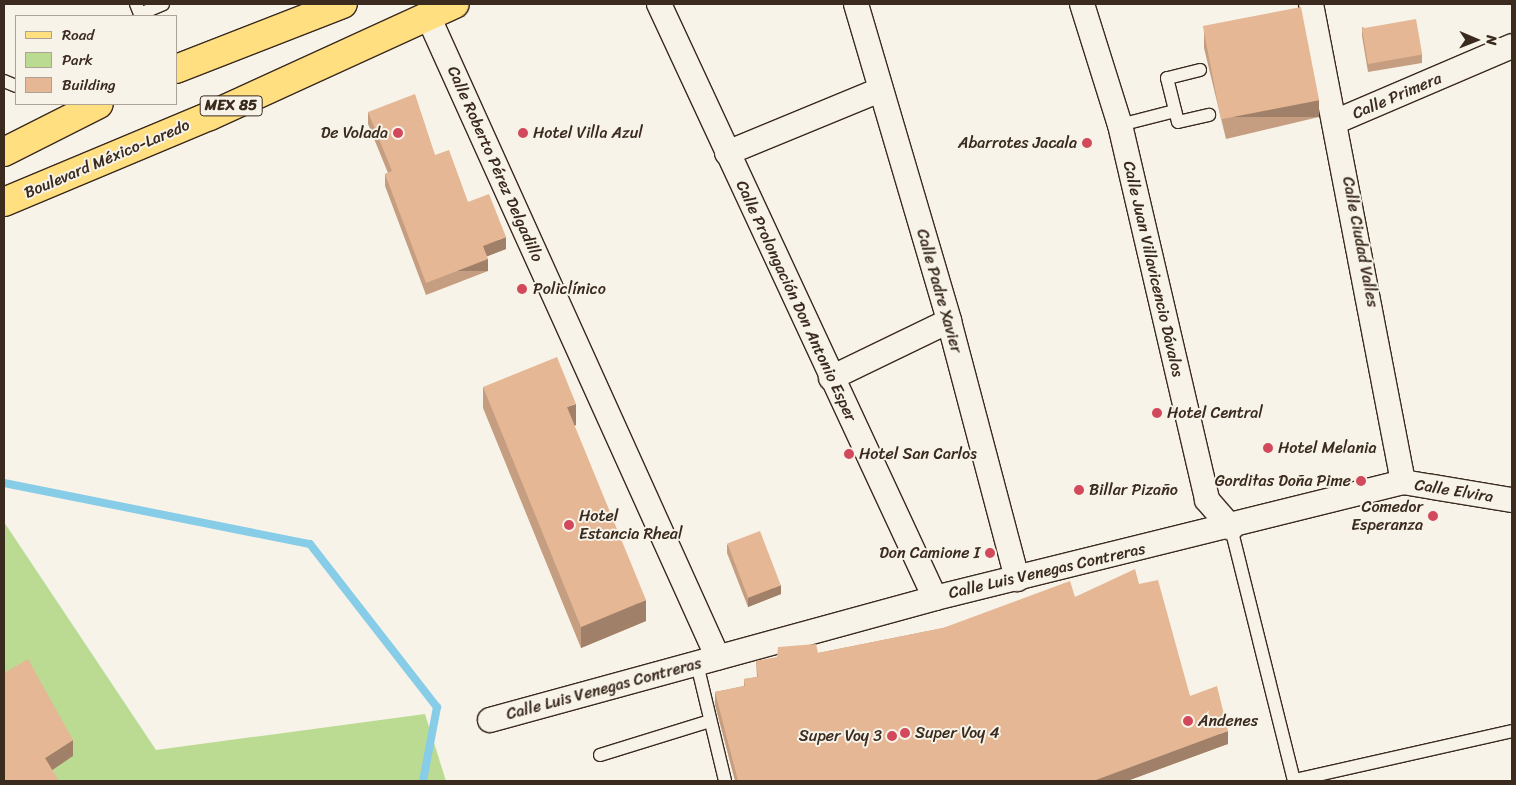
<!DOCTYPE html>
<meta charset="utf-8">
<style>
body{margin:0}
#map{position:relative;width:1516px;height:785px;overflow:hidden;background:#f7f3e8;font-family:Sriracha,sans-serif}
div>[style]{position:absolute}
.green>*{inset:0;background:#bbdb93}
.stream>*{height:8px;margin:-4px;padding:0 4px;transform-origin:4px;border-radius:4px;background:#87cde8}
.roads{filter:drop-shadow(1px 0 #3b2a1e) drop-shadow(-1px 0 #3b2a1e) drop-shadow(0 1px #3b2a1e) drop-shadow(0 -1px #3b2a1e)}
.service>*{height:12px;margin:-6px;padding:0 6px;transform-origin:6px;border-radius:6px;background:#f7f3e8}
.minor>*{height:24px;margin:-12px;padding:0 12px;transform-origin:12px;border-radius:12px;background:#f7f3e8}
.primary>*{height:28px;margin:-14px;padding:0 14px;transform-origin:14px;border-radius:14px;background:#ffdf80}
.wall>*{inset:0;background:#c59d80}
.shaded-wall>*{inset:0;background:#a08068;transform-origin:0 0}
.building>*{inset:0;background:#e5b795;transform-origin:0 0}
.dots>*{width:14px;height:14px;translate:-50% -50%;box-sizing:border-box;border:2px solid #f7f3e8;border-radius:50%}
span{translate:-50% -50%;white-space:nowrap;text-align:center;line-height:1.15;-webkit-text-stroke:4px #f7f3e8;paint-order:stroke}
.shield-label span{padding:1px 4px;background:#f7f3e8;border:1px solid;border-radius:4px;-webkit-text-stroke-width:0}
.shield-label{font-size:15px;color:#3b2a1e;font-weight:700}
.street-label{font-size:16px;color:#3b2a1e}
.poi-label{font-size:16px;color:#3b2a1e}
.right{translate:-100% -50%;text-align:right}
.left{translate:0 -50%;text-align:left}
.frame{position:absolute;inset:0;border:5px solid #3b2a1e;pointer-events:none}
.legend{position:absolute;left:15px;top:15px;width:162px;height:90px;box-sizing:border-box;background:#f7f3e8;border:1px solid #aca397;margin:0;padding:6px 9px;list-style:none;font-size:15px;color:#3b2a1e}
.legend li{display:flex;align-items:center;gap:10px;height:25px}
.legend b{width:25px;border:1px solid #aca397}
.north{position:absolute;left:1451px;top:15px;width:50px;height:50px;-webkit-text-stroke:4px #f7f3e8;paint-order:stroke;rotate:91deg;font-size:14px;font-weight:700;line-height:20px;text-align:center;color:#3b2a1e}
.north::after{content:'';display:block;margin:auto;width:18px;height:22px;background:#3b2a1e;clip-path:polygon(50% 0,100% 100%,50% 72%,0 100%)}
</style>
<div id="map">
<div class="green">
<i style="clip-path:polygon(4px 522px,156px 750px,425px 714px,446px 781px,4px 781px)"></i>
</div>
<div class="stream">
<i style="left:4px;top:483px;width:312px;rotate:11.3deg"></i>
<i style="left:310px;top:544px;width:207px;rotate:52.1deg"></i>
<i style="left:437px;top:707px;width:75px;rotate:100.7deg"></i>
</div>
<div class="roads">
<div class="service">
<i style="left:136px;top:4px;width:11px;rotate:68deg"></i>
<i style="left:140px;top:14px;width:25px;rotate:-23deg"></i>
<i style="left:1200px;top:70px;width:34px;rotate:166deg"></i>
<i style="left:1167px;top:78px;width:45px;rotate:76deg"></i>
<i style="left:1178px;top:122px;width:32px;rotate:-13deg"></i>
<i style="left:4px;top:81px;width:13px;rotate:23deg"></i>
<i style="left:1120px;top:125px;width:57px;rotate:-14.3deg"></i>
<i style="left:1231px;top:528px;width:261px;rotate:76deg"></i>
<i style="left:697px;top:664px;width:120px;rotate:76.5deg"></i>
<i style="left:600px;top:755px;width:115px;rotate:-17.2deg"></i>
<i style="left:1295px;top:780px;width:222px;rotate:-12.7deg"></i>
</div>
<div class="minor">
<i style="left:659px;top:4px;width:655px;rotate:65.08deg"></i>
<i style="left:856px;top:4px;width:330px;rotate:73.6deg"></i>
<i style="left:949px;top:321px;width:267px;rotate:75.2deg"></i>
<i style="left:1082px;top:4px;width:127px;rotate:72.6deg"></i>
<i style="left:1120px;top:125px;width:385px;rotate:76.9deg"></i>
<i style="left:1207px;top:500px;width:37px;rotate:49deg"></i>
<i style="left:1311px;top:4px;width:487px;rotate:79.1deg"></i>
<i style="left:428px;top:16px;width:704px;rotate:65.69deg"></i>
<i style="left:1337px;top:121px;width:190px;rotate:-23.2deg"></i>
<i style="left:727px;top:153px;width:165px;rotate:-22.4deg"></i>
<i style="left:831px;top:378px;width:131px;rotate:-25.8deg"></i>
<i style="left:490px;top:720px;width:461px;rotate:-15.3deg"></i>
<i style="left:935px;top:598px;width:482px;rotate:-13.9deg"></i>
<i style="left:1403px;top:482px;width:110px;rotate:9.4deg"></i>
</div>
<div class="primary">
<i style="left:176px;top:69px;width:179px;rotate:-21.3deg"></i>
<i style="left:4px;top:152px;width:106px;rotate:-26.8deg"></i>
<i style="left:4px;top:202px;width:223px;rotate:-22.7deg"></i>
<i style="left:210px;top:116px;width:269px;rotate:-24.6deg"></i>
</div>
</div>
<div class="wall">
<i style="clip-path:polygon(1362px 27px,1422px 54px,1422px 63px,1368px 72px,1362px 36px)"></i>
<i style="clip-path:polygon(1204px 31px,1319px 117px,1226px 139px,1204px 48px)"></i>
<i style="clip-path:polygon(368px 112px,435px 155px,468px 202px,506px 249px,487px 256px,488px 271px,426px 295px,385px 186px,385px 174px,388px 173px,368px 124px)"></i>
<i style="clip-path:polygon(483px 387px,576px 425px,574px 426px,646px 621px,581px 648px,483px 408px)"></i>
<i style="clip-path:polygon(727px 544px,781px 594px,748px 607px,727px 553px)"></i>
<i style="clip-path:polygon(1139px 584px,1190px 696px,1228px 744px,1127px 781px,735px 781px,715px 705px,715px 692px,744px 686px,744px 679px,757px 677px,756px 661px,818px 653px,943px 628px,1075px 597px)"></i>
</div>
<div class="shaded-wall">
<i style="left:1319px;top:100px;width:17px;height:96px;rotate:90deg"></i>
<i style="clip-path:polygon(506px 237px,506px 249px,483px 258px,483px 246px)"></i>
<i style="left:488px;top:259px;width:12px;height:66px;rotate:90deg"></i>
<i style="clip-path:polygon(576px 404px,576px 425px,567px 428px,567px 407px)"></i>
<i style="clip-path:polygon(781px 585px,781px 594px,748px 607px,748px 598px)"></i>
<i style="clip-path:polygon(646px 600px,646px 621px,581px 648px,581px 627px)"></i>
<i style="clip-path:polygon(1228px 731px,1228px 744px,1127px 781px,1093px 781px)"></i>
<i style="clip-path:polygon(73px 740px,73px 756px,45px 775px,45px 758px)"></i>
</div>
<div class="building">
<i style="left:1301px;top:7px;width:95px;height:100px;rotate:79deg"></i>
<i style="left:1416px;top:19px;width:36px;height:55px;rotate:80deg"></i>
<i style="clip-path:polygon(415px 94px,435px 155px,449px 150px,468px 202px,489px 194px,506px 237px,483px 246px,488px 259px,426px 283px,385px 174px,392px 171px,368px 112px)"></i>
<i style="clip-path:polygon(557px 357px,576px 404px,567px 407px,646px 600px,581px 627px,483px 387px)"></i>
<i style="left:760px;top:531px;width:58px;height:35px;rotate:69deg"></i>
<i style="clip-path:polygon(1135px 569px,1139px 584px,1158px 580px,1190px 696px,1217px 686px,1228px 731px,1093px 781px,738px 781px,715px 692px,745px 686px,744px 679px,758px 677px,756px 661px,777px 657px,778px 647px,816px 644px,818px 653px,943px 628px,1070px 581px,1075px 597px)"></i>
<i style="clip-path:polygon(28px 659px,73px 740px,45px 758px,59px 781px,4px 781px,4px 673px)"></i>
</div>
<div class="dots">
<i style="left:398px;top:133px;background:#d1495b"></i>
<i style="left:523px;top:133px;background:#d1495b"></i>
<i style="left:1087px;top:143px;background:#d1495b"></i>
<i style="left:522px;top:289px;background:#d1495b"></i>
<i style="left:1157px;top:413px;background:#d1495b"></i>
<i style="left:1268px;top:448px;background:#d1495b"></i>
<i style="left:849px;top:454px;background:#d1495b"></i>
<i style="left:1361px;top:481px;background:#d1495b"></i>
<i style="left:1079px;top:490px;background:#d1495b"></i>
<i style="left:1433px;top:516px;background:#d1495b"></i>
<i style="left:569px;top:525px;background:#d1495b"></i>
<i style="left:990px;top:553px;background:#d1495b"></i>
<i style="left:1188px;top:721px;background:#d1495b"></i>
<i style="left:905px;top:733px;background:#d1495b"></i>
<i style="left:892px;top:736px;background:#d1495b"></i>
</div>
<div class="shield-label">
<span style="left:231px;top:106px">MEX 85</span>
</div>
<div class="street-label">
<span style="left:1397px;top:96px;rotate:-23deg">Calle Primera</span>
<span style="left:107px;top:159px;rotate:-23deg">Boulevard México-Laredo</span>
<span style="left:495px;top:164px;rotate:66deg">Calle Roberto Pérez Delgadillo</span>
<span style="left:1360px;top:242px;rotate:79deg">Calle Ciudad Valles</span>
<span style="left:1153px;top:269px;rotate:77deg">Calle Juan Villavicencio Dávalos</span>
<span style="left:939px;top:291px;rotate:74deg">Calle Padre Xavier</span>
<span style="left:796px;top:301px;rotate:65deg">Calle Prolongación Don Antonio Esper</span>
<span style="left:1454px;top:491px;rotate:9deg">Calle Elvira</span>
<span style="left:1047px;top:571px;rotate:-13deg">Calle Luis Venegas Contreras</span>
<span style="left:604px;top:689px;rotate:-15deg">Calle Luis Venegas Contreras</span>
</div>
<div class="poi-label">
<span class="right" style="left:388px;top:133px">De Volada</span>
<span class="left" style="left:533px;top:133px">Hotel Villa Azul</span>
<span class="right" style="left:1077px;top:143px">Abarrotes Jacala</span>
<span class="left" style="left:533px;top:289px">Policlínico</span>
<span class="left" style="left:1167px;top:413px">Hotel Central</span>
<span class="left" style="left:1278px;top:448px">Hotel Melania</span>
<span class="left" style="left:859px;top:454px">Hotel San Carlos</span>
<span class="right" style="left:1351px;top:481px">Gorditas Doña Pime</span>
<span class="left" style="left:1089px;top:490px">Billar Pizaño</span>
<span class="right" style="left:1423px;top:516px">Comedor<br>Esperanza</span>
<span class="left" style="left:579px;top:525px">Hotel<br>Estancia Rheal</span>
<span class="right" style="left:980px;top:553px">Don Camione I</span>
<span class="left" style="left:1198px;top:721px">Andenes</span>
<span class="left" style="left:915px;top:733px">Super Voy 4</span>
<span class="right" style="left:882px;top:736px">Super Voy 3</span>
</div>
<div class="frame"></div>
<ul class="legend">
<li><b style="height:6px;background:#ffdf80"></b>Road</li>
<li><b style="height:14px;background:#bbdb93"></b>Park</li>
<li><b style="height:14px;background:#e5b795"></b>Building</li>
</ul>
<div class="north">N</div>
</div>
